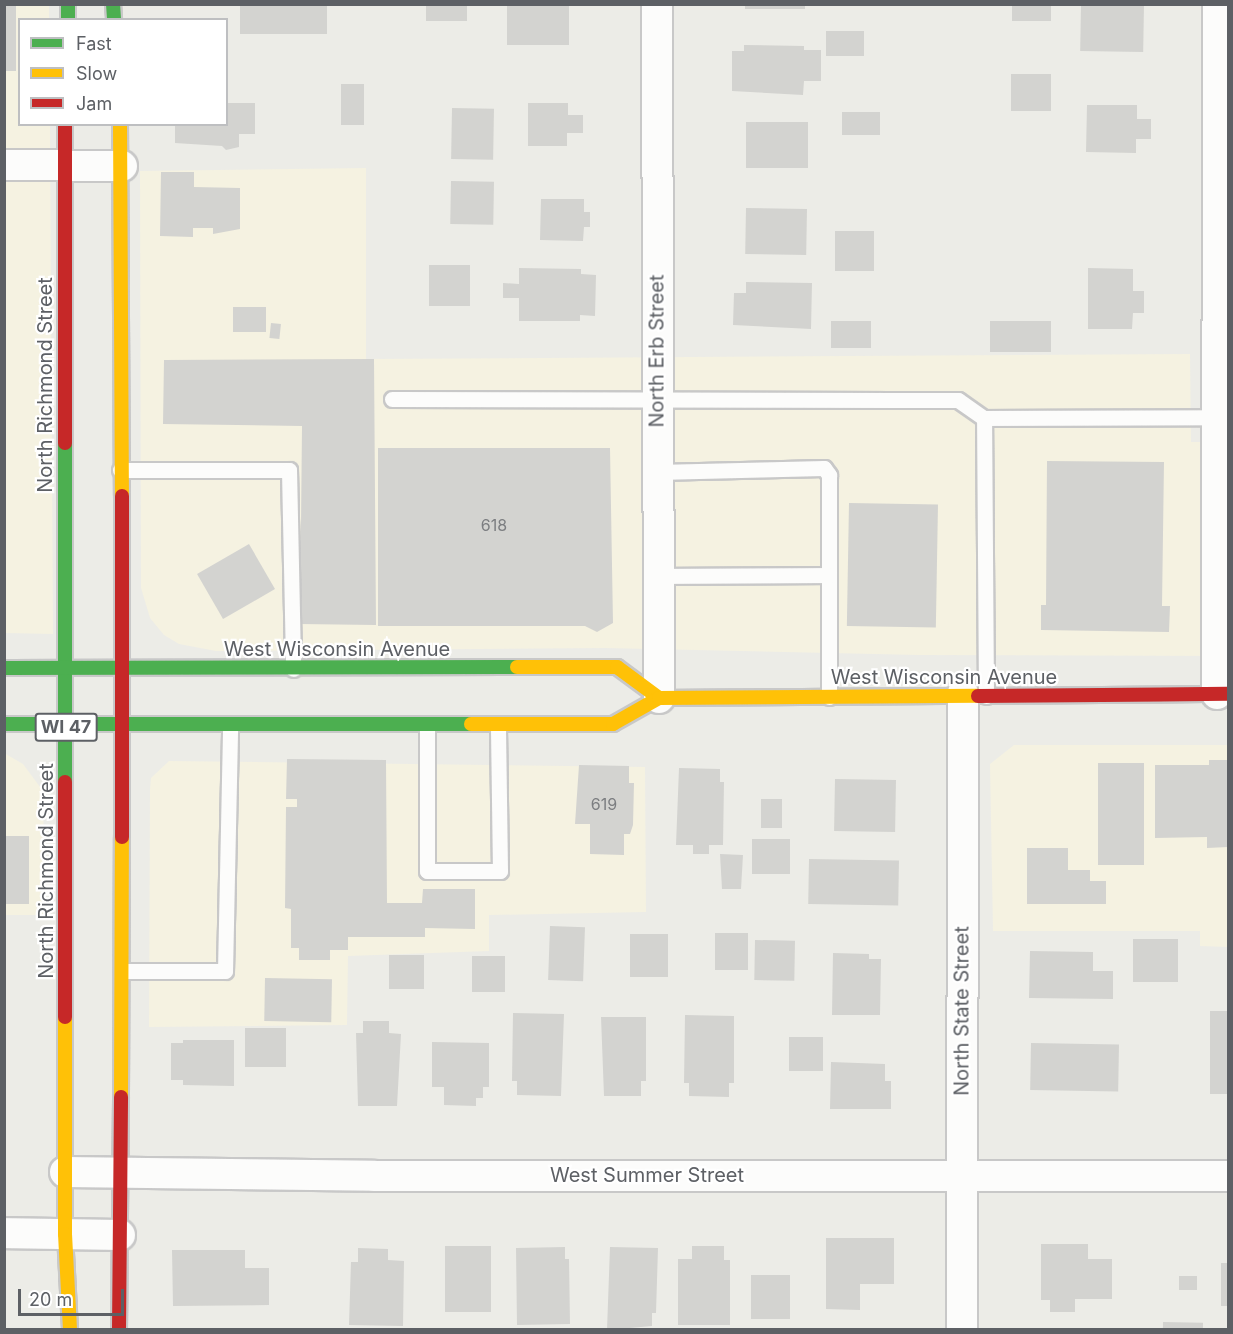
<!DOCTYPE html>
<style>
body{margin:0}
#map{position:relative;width:1233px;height:1334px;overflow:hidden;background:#ecece7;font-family:Inter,sans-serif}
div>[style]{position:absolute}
.commercial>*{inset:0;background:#f5f2e1}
.building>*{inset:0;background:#d3d3d0;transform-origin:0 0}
.roads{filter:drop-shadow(2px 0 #c8c8c8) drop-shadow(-2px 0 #c8c8c8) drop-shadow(0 2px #c8c8c8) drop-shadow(0 -2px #c8c8c8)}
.lane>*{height:15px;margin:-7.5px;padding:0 7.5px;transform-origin:7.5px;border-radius:7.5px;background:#fcfcfb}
.street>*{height:30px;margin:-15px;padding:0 15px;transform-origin:15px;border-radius:15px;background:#fcfcfb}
.fast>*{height:14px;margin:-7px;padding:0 7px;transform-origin:7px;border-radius:7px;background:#4caf50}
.slow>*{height:14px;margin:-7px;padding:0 7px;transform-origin:7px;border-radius:7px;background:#ffc107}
.jam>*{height:14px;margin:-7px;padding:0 7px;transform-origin:7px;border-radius:7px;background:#c62828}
span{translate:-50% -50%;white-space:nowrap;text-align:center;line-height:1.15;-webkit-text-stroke:4.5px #fff;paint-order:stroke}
.number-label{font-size:16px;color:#7c7e81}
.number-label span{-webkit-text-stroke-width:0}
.shield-label span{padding:2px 4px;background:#fff;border:2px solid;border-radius:4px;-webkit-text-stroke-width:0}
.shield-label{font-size:18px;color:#5d6065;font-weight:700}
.street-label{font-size:20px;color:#5d6065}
.frame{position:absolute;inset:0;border:6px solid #5d6065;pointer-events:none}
.legend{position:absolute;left:18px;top:18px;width:210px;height:108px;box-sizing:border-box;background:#fff;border:2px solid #bebfc1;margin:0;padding:8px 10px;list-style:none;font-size:18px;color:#5d6065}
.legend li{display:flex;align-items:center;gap:12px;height:30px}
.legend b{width:30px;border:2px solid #bebfc1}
.scale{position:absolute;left:18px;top:1289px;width:106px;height:27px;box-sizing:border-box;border:3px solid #5d6065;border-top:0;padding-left:8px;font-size:18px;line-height:21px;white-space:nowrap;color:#5d6065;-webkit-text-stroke:4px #fff;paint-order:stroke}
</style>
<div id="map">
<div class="commercial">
<i style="clip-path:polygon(5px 5px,49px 5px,49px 19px,20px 20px,20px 124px,50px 125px,53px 634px,5px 633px)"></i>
<i style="clip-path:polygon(366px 168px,366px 359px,1190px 354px,1191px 442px,1228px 442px,1228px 656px,919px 655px,605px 648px,216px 651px,179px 644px,164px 635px,150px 618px,141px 588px,140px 171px)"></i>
<i style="clip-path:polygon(1014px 745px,1228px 745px,1228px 947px,1200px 946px,1200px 931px,993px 931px,990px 764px)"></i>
<i style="clip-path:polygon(4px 753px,23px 764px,43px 791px,45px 915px,5px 915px)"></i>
<i style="clip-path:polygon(169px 761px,645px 767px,646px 912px,489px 915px,489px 951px,348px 956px,347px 1025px,149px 1027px,150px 789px,151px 778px)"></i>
</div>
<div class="building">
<i style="left:4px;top:4px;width:12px;height:67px"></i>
<i style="left:240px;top:4px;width:87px;height:30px"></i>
<i style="left:426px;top:4px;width:41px;height:17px"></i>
<i style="left:507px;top:4px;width:62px;height:41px"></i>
<i style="left:745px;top:4px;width:60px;height:5px"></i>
<i style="left:1012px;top:4px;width:39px;height:17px"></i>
<i style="left:1081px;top:4px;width:63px;height:47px;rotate:1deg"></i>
<i style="left:826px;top:31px;width:38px;height:25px"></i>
<i style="clip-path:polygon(744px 45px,804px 46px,804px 50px,821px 50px,821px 81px,804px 81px,803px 95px,732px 91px,732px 51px,744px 51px)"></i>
<i style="left:1011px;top:74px;width:40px;height:37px"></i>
<i style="left:341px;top:84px;width:23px;height:41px"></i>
<i style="clip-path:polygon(226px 103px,255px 103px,255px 134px,239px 134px,239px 147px,226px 150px,222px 146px,175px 143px,175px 124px,226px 124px)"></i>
<i style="clip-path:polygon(528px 103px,568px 103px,568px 115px,583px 115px,583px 133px,567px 133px,567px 146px,528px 146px)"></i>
<i style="clip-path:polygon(1087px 105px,1137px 105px,1137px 119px,1151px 119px,1151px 139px,1136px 139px,1136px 153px,1086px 152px)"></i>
<i style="left:452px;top:108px;width:42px;height:51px;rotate:1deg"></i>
<i style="left:842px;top:112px;width:38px;height:23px"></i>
<i style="left:746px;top:122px;width:62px;height:46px"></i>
<i style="clip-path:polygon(161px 172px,194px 172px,194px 187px,240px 188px,240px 229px,213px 234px,213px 228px,193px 228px,193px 237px,160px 236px)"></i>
<i style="left:451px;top:181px;width:43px;height:43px;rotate:1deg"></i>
<i style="clip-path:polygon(541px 199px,584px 199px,584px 212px,590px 212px,590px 227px,584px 227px,583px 241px,540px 240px)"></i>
<i style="left:746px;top:208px;width:61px;height:46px;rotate:1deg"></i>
<i style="left:835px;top:231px;width:39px;height:40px"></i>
<i style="left:429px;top:265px;width:41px;height:41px"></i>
<i style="clip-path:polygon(519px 268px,581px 269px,581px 274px,596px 275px,595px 316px,580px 315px,580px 321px,519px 321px,519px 298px,503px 298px,503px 283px,519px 284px)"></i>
<i style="clip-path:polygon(1088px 268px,1133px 269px,1133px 291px,1144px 291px,1144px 313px,1133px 313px,1132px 329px,1088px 329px)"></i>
<i style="clip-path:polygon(746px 282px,812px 283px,811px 329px,733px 325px,734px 293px,746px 293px)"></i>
<i style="left:233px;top:307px;width:33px;height:25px"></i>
<i style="left:831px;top:321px;width:40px;height:27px"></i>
<i style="left:990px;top:321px;width:61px;height:31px"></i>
<i style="left:271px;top:323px;width:10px;height:15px;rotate:6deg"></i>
<i style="clip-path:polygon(374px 359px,376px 625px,300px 624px,302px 426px,163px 424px,164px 360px)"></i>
<i style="clip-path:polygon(378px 448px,610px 448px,613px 623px,597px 632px,585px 626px,378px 626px)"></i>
<i style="clip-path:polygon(1047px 461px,1164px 462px,1162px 606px,1170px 606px,1169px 632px,1041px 630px,1041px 605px,1046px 605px)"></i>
<i style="left:849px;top:503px;width:89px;height:123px;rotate:1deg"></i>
<i style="left:249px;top:544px;width:52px;height:60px;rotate:60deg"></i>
<i style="clip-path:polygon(287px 759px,386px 760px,387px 903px,422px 903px,423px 889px,475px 889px,475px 929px,425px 928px,425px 937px,348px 937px,348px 950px,330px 950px,330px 960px,299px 960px,299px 948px,291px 948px,291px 909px,285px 908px,286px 807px,297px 807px,297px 799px,286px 799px)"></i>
<i style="clip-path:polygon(1209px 760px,1228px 760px,1228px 847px,1207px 848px,1207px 837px,1155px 838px,1155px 765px,1209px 765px)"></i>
<i style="left:1098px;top:763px;width:46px;height:102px"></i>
<i style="clip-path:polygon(579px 765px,629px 766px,629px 783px,634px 783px,633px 825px,630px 834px,624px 834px,624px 855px,590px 854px,590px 824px,575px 824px)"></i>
<i style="clip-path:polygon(679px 768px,720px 769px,720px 782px,724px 782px,723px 845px,709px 845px,709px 854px,693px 854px,693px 845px,676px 845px)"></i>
<i style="left:835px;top:779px;width:61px;height:52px;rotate:1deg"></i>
<i style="left:761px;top:799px;width:21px;height:29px"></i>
<i style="left:4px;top:836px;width:25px;height:68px"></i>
<i style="left:752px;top:839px;width:38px;height:35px"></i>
<i style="clip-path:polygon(1027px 848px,1068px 848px,1068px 870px,1090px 870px,1090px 881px,1106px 881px,1106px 904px,1027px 904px)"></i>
<i style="clip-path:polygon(720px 854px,743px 855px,741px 889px,722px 889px)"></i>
<i style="left:809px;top:859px;width:90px;height:45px;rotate:1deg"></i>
<i style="left:550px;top:926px;width:35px;height:54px;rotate:2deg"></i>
<i style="left:715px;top:933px;width:33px;height:37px"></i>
<i style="left:630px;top:934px;width:38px;height:43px"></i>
<i style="left:1133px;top:939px;width:45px;height:43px"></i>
<i style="left:755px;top:940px;width:40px;height:40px;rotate:1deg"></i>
<i style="clip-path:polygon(1030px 951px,1093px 952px,1093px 971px,1113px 971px,1113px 999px,1029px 998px)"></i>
<i style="clip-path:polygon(833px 953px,869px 954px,869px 959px,881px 959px,880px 1015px,832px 1015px)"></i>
<i style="left:389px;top:955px;width:35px;height:34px"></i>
<i style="left:472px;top:956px;width:33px;height:36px"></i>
<i style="left:265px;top:978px;width:67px;height:43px;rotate:1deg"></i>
<i style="left:1210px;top:1011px;width:18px;height:83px"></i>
<i style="clip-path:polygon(513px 1013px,564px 1014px,561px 1096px,517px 1095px,517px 1081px,512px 1081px)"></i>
<i style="clip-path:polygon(685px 1015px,734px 1016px,734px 1083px,729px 1083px,729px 1097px,689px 1096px,689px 1083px,684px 1083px)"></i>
<i style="clip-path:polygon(601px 1017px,646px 1017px,646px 1081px,641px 1081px,641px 1096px,604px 1096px)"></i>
<i style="clip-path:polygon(363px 1021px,389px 1021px,389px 1033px,401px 1034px,397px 1106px,358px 1106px,356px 1033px,363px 1033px)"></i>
<i style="left:245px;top:1028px;width:41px;height:39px"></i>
<i style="left:789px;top:1037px;width:34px;height:34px"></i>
<i style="clip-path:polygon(183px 1040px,234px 1040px,234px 1086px,183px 1085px,183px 1080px,171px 1080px,171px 1043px,183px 1043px)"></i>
<i style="clip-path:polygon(432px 1042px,489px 1043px,489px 1087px,483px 1087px,483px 1098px,476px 1098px,476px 1106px,444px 1105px,444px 1087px,432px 1087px)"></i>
<i style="left:1031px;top:1043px;width:88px;height:47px;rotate:1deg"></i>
<i style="clip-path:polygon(831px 1062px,885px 1064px,885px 1081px,891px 1081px,891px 1109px,830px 1109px)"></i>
<i style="clip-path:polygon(826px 1238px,894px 1238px,894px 1284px,860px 1284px,860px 1310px,826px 1309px)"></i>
<i style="clip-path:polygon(1041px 1244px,1088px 1244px,1088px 1259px,1112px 1259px,1112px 1299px,1075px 1299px,1075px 1312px,1050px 1312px,1050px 1300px,1041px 1300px)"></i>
<i style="left:445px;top:1246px;width:46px;height:66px"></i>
<i style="clip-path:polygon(692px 1246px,724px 1246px,724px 1260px,730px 1260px,730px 1325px,678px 1325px,678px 1259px,692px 1259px)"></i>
<i style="clip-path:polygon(565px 1247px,565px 1259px,569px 1259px,570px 1324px,517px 1325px,516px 1248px)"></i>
<i style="clip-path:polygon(610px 1247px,658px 1248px,656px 1313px,652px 1313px,652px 1326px,607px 1330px)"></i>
<i style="clip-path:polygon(358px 1248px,388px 1249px,388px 1260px,404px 1261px,403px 1326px,349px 1325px,351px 1262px,358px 1262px)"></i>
<i style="clip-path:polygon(172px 1250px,245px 1250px,245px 1268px,269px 1268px,269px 1305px,173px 1306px)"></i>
<i style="left:1221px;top:1263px;width:7px;height:43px"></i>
<i style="left:751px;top:1275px;width:39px;height:44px"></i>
<i style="left:1179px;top:1276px;width:18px;height:14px"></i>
<i style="left:1163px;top:1322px;width:40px;height:8px;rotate:1deg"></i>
</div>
<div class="roads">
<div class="lane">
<i style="left:392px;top:399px;width:553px;rotate:0.1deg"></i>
<i style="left:945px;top:400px;width:13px"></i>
<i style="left:958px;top:400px;width:32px;rotate:35deg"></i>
<i style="left:120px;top:470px;width:169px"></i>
<i style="left:289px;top:470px;width:199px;rotate:88.8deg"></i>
<i style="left:657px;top:472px;width:167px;rotate:-1.4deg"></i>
<i style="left:824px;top:468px;width:9px;rotate:54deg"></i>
<i style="left:829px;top:475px;width:222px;rotate:90deg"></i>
<i style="left:657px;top:576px;width:172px;rotate:-0.3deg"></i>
<i style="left:986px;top:696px;width:278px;rotate:-90.4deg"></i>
<i style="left:984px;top:418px;width:233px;rotate:-0.2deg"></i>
<i style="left:427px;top:726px;width:145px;rotate:90deg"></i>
<i style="left:427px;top:871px;width:73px"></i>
<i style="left:500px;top:871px;width:145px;rotate:-90.8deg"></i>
<i style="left:122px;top:971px;width:103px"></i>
<i style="left:225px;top:971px;width:244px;rotate:-88.8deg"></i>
</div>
<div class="street">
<i style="left:657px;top:4px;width:694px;rotate:89.83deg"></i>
<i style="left:4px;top:165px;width:118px;rotate:0.5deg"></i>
<i style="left:1217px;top:694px;width:690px;rotate:-89.92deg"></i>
<i style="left:65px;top:1172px;width:309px;rotate:0.7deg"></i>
<i style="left:374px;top:1176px;width:854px"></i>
<i style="left:4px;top:1233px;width:116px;rotate:1deg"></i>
<i style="left:962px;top:1330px;width:637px;rotate:-89.91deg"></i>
</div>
<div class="fast">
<i style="left:68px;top:4px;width:16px;rotate:90deg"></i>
<i style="left:113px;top:4px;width:16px;rotate:86deg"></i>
<i style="left:65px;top:443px;width:339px;rotate:90deg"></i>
<i style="left:4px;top:668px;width:513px;rotate:-0.11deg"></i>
<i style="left:4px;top:724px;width:467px"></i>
</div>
<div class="slow">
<i style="left:120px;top:124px;width:372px;rotate:89.7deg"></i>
<i style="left:517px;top:667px;width:100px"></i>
<i style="left:617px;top:667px;width:52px;rotate:36.4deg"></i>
<i style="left:471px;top:724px;width:142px"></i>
<i style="left:613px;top:724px;width:53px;rotate:-29.5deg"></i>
<i style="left:659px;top:698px;width:319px;rotate:-0.4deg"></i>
<i style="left:65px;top:1017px;width:217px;rotate:90deg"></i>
<i style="left:65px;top:1234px;width:96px;rotate:87deg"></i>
<i style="left:121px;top:1097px;width:260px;rotate:-89.8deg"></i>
</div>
<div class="jam">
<i style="left:65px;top:124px;width:319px;rotate:90deg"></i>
<i style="left:122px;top:496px;width:341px;rotate:90deg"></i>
<i style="left:978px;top:696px;width:250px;rotate:-0.5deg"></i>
<i style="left:65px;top:782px;width:235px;rotate:90deg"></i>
<i style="left:119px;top:1330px;width:233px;rotate:-89.5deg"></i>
</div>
</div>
<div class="number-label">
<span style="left:494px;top:525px">618</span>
<span style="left:604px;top:804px">619</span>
</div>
<div class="shield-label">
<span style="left:66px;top:727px">WI 47</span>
</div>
<div class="street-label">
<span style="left:657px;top:351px;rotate:-90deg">North Erb Street</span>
<span style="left:45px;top:385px;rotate:-90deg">North Richmond Street</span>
<span style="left:337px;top:649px">West Wisconsin Avenue</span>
<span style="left:944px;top:677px">West Wisconsin Avenue</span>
<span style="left:46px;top:871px;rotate:-90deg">North Richmond Street</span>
<span style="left:962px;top:1011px;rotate:-90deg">North State Street</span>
<span style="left:647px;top:1175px">West Summer Street</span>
</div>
<div class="frame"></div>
<ul class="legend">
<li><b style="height:8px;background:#4caf50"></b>Fast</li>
<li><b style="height:8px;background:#ffc107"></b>Slow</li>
<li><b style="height:8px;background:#c62828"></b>Jam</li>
</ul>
<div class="scale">20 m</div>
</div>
